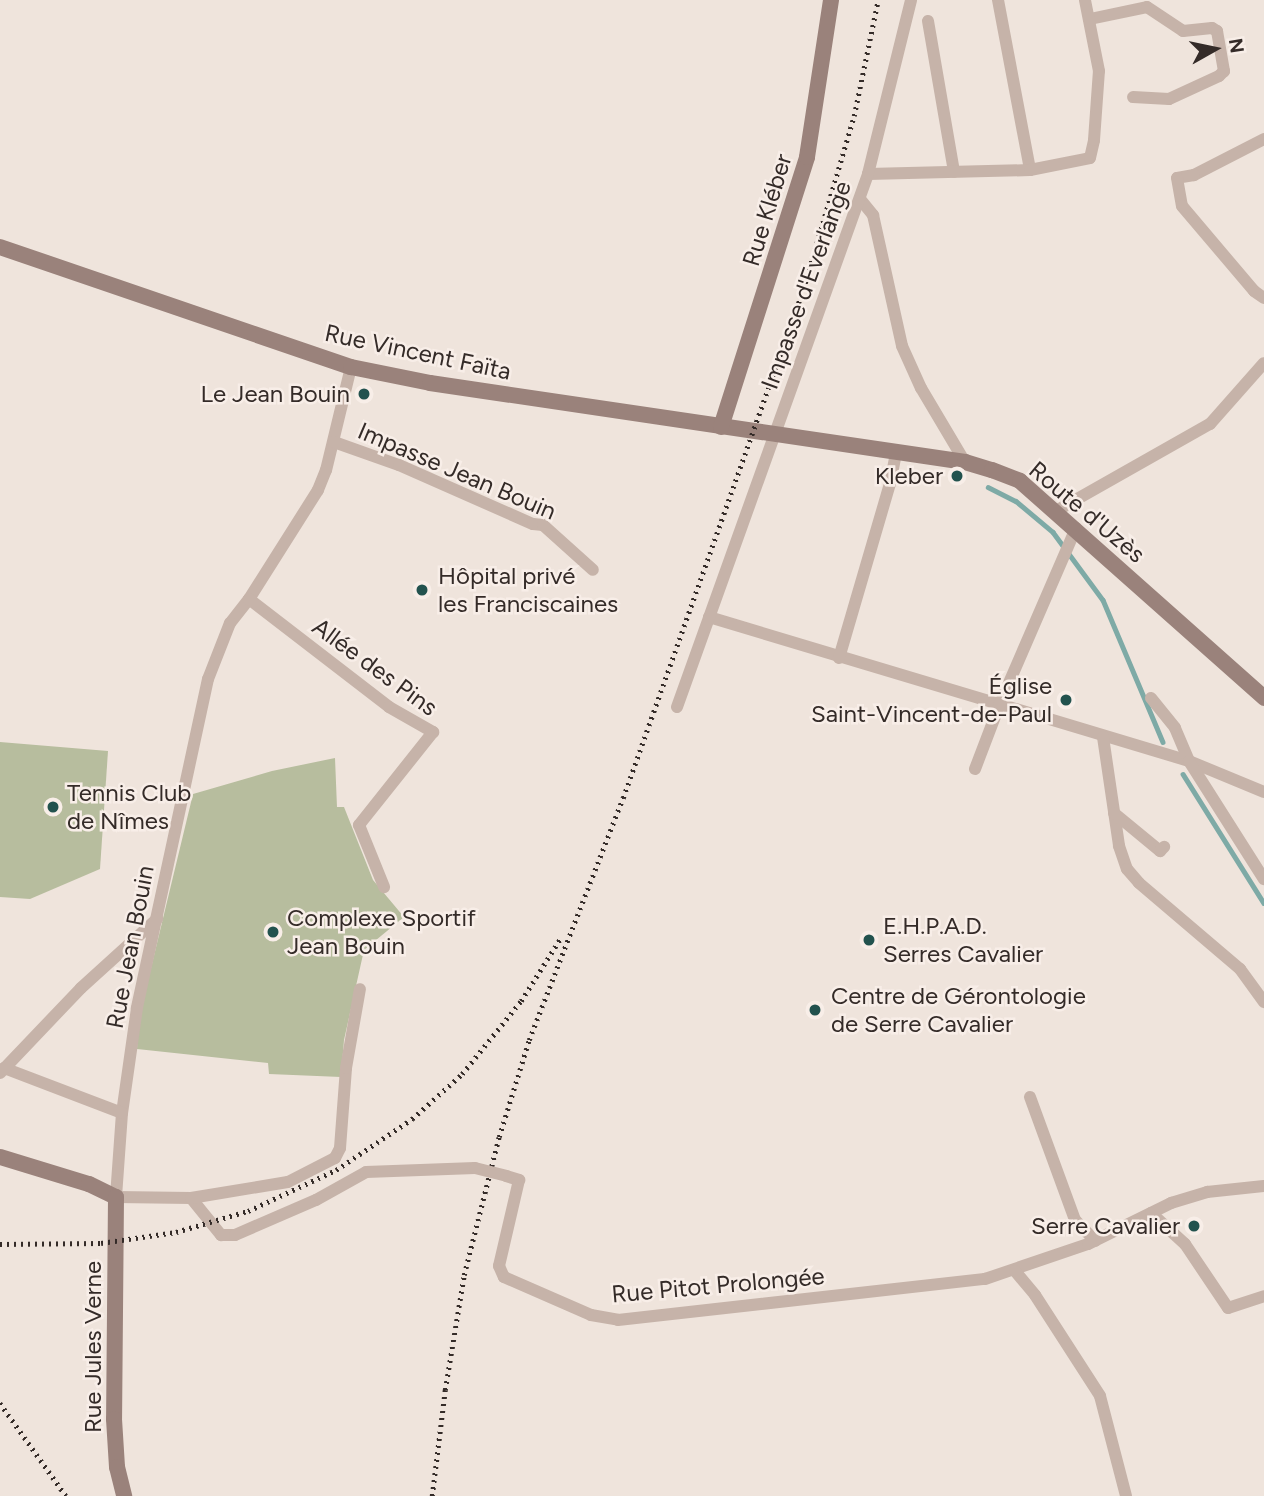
<!DOCTYPE html>
<meta charset="utf-8">
<style>
body{margin:0}
#map{position:relative;width:1264px;height:1496px;overflow:hidden;background:#efe4dc;font-family:Figtree,sans-serif}
div>[style]{position:absolute}
.green>*{inset:0;background:#b7bd9e}
.stream>*{height:4.5px;margin:-2.25px;padding:0 2.25px;transform-origin:2.25px;border-radius:2.25px;background:#7eaaa6}
.street>*{height:12px;margin:-6px;padding:0 6px;transform-origin:6px;border-radius:6px;background:#c6b3a9}
.secondary>*{height:16px;margin:-8px;padding:0 8px;transform-origin:8px;border-radius:8px;background:#9a827b}
.rail>*{height:4.5px;margin-top:-2.25px;transform-origin:0;background:repeating-linear-gradient(90deg,#342b28 0 2px,transparent 0 7px)}
.street-bridge>*{height:12px;margin:-6px;padding:0 6px;transform-origin:6px;border-radius:6px;background:#c6b3a9}
.dots>*{width:19px;height:19px;translate:-50% -50%;box-sizing:border-box;border:4px solid #f8eee8;border-radius:50%}
span{translate:-50% -50%;white-space:nowrap;text-align:center;line-height:1.15;-webkit-text-stroke:5px #f8eee8;paint-order:stroke}
.street-label{font-size:24px;color:#342b28}
.poi-label{font-size:24px;color:#342b28}
.right{translate:-100% -50%;text-align:right}
.left{translate:0 -50%;text-align:left}
.north{position:absolute;left:1180px;top:14px;width:70px;height:70px;-webkit-text-stroke:5px #f8eee8;paint-order:stroke;rotate:81deg;font-size:19px;font-weight:700;line-height:28px;text-align:center;color:#342b28}
.north::after{content:'';display:block;margin:auto;width:24px;height:32px;background:#342b28;clip-path:polygon(50% 0,100% 100%,50% 72%,0 100%)}
</style>
<div id="map">
<div class="green">
<i style="clip-path:polygon(0 742px,108px 751px,100px 869px,30px 899px,0 897px)"></i>
<i style="clip-path:polygon(335px 758px,337px 807px,344px 807px,373px 880px,404px 917px,364px 950px,344px 1040px,341px 1077px,269px 1074px,268px 1063px,137px 1049px,138px 1022px,193px 794px,272px 771px)"></i>
</div>
<div class="stream">
<i style="left:988px;top:487px;width:31px;rotate:27deg"></i>
<i style="left:1016px;top:501px;width:48px;rotate:40deg"></i>
<i style="left:1053px;top:532px;width:84px;rotate:53.7deg"></i>
<i style="left:1103px;top:600px;width:154px;rotate:67.1deg"></i>
<i style="left:1183px;top:774px;width:152px;rotate:57.9deg"></i>
</div>
<div class="street">
<i style="left:998px;top:0;width:173px;rotate:79.3deg"></i>
<i style="left:1090px;top:19px;width:58px;rotate:-11.9deg"></i>
<i style="left:1147px;top:7px;width:43px;rotate:33.7deg"></i>
<i style="left:1183px;top:31px;width:29px;rotate:-6deg"></i>
<i style="left:1212px;top:28px;width:6px;rotate:31deg"></i>
<i style="left:1217px;top:31px;width:41px;rotate:80.1deg"></i>
<i style="left:1224px;top:71px;width:7px;rotate:135deg"></i>
<i style="left:1219px;top:76px;width:55px;rotate:155.3deg"></i>
<i style="left:1169px;top:99px;width:36px;rotate:-177deg"></i>
<i style="left:928px;top:21px;width:153px;rotate:80.2deg"></i>
<i style="left:1264px;top:139px;width:79px;rotate:152.8deg"></i>
<i style="left:1194px;top:175px;width:17px;rotate:170deg"></i>
<i style="left:1177px;top:178px;width:28px;rotate:80deg"></i>
<i style="left:1182px;top:206px;width:111px;rotate:49.7deg"></i>
<i style="left:1254px;top:291px;width:12px;rotate:35deg"></i>
<i style="left:868px;top:174px;width:162px;rotate:-1.4deg"></i>
<i style="left:1030px;top:170px;width:61px;rotate:-11.3deg"></i>
<i style="left:1090px;top:158px;width:18px;rotate:-77deg"></i>
<i style="left:1094px;top:140px;width:69px;rotate:-85.9deg"></i>
<i style="left:1099px;top:71px;width:72px;rotate:-101.2deg"></i>
<i style="left:860px;top:199px;width:21px;rotate:51deg"></i>
<i style="left:873px;top:215px;width:134px;rotate:77.5deg"></i>
<i style="left:902px;top:346px;width:46px;rotate:65.7deg"></i>
<i style="left:921px;top:388px;width:86px;rotate:59.3deg"></i>
<i style="left:351px;top:367px;width:106px;rotate:103.6deg"></i>
<i style="left:326px;top:470px;width:22px;rotate:112deg"></i>
<i style="left:318px;top:490px;width:129px;rotate:122.3deg"></i>
<i style="left:249px;top:599px;width:31px;rotate:128deg"></i>
<i style="left:230px;top:623px;width:60px;rotate:111.4deg"></i>
<i style="left:208px;top:679px;width:337px;rotate:102.2deg"></i>
<i style="left:137px;top:1008px;width:106px;rotate:98.1deg"></i>
<i style="left:122px;top:1113px;width:84px;rotate:94.1deg"></i>
<i style="left:116px;top:1197px;width:75px;rotate:0.8deg"></i>
<i style="left:191px;top:1198px;width:48px;rotate:51deg"></i>
<i style="left:221px;top:1235px;width:14px"></i>
<i style="left:235px;top:1235px;width:88px;rotate:-23.4deg"></i>
<i style="left:316px;top:1200px;width:57px;rotate:-29.2deg"></i>
<i style="left:366px;top:1172px;width:109px;rotate:-2.1deg"></i>
<i style="left:334px;top:442px;width:69px;rotate:19.5deg"></i>
<i style="left:399px;top:465px;width:146px;rotate:23.8deg"></i>
<i style="left:533px;top:524px;width:10px;rotate:6deg"></i>
<i style="left:543px;top:525px;width:67px;rotate:42deg"></i>
<i style="left:1056px;top:511px;width:177px;rotate:-29.5deg"></i>
<i style="left:1210px;top:424px;width:81px;rotate:-48.5deg"></i>
<i style="left:249px;top:599px;width:177px;rotate:37.6deg"></i>
<i style="left:389px;top:707px;width:51px;rotate:29.6deg"></i>
<i style="left:433px;top:732px;width:119px;rotate:128.5deg"></i>
<i style="left:359px;top:825px;width:67px;rotate:68deg"></i>
<i style="left:709px;top:617px;width:501px;rotate:16.7deg"></i>
<i style="left:1189px;top:761px;width:81px;rotate:22.5deg"></i>
<i style="left:839px;top:658px;width:181px;rotate:-73.7deg"></i>
<i style="left:890px;top:484px;width:33px;rotate:-79deg"></i>
<i style="left:1151px;top:698px;width:38px;rotate:51deg"></i>
<i style="left:1175px;top:728px;width:36px;rotate:67deg"></i>
<i style="left:1189px;top:761px;width:140px;rotate:57.6deg"></i>
<i style="left:677px;top:707px;width:566px;rotate:-70.28deg"></i>
<i style="left:868px;top:174px;width:179px;rotate:-76.1deg"></i>
<i style="left:1103px;top:737px;width:110px;rotate:81.6deg"></i>
<i style="left:1119px;top:846px;width:24px;rotate:71deg"></i>
<i style="left:1127px;top:869px;width:18px;rotate:49deg"></i>
<i style="left:1139px;top:883px;width:133px;rotate:40.4deg"></i>
<i style="left:1240px;top:969px;width:41px;rotate:54deg"></i>
<i style="left:975px;top:769px;width:67px;rotate:-69.1deg"></i>
<i style="left:999px;top:706px;width:194px;rotate:-66.6deg"></i>
<i style="left:1114px;top:813px;width:60px;rotate:39.6deg"></i>
<i style="left:1160px;top:851px;width:6px;rotate:-45deg"></i>
<i style="left:4px;top:1068px;width:126px;rotate:20.9deg"></i>
<i style="left:0;top:1073px;width:117px;rotate:-46.4deg"></i>
<i style="left:81px;top:988px;width:103px;rotate:-42.2deg"></i>
<i style="left:1030px;top:1097px;width:131px;rotate:69.9deg"></i>
<i style="left:1075px;top:1220px;width:29px;rotate:46deg"></i>
<i style="left:506px;top:1176px;width:14px;rotate:17deg"></i>
<i style="left:519px;top:1180px;width:88px;rotate:103.1deg"></i>
<i style="left:499px;top:1266px;width:12px;rotate:66deg"></i>
<i style="left:504px;top:1277px;width:95px;rotate:23.6deg"></i>
<i style="left:591px;top:1315px;width:27px;rotate:10deg"></i>
<i style="left:618px;top:1320px;width:369px;rotate:-6.4deg"></i>
<i style="left:985px;top:1279px;width:109px;rotate:-18.8deg"></i>
<i style="left:1088px;top:1244px;width:93px;rotate:-26.3deg"></i>
<i style="left:1171px;top:1203px;width:38px;rotate:-17deg"></i>
<i style="left:1207px;top:1192px;width:57px;rotate:-6deg"></i>
<i style="left:191px;top:1198px;width:98px;rotate:-9.4deg"></i>
<i style="left:288px;top:1182px;width:53px;rotate:-27.1deg"></i>
<i style="left:335px;top:1158px;width:11px;rotate:-63deg"></i>
<i style="left:340px;top:1148px;width:80px;rotate:-85.7deg"></i>
<i style="left:346px;top:1068px;width:80px;rotate:-80deg"></i>
<i style="left:1151px;top:1213px;width:46px;rotate:42.4deg"></i>
<i style="left:1185px;top:1244px;width:77px;rotate:56.1deg"></i>
<i style="left:1228px;top:1308px;width:38px;rotate:-18deg"></i>
<i style="left:1015px;top:1271px;width:31px;rotate:50deg"></i>
<i style="left:1035px;top:1295px;width:120px;rotate:57.2deg"></i>
<i style="left:1100px;top:1396px;width:103px;rotate:75.4deg"></i>
</div>
<div class="secondary">
<i style="left:0;top:247px;width:371px;rotate:18.9deg"></i>
<i style="left:351px;top:367px;width:81px;rotate:11.4deg"></i>
<i style="left:430px;top:383px;width:541px;rotate:8.4deg"></i>
<i style="left:965px;top:462px;width:28px;rotate:17deg"></i>
<i style="left:992px;top:470px;width:30px;rotate:21deg"></i>
<i style="left:1020px;top:481px;width:327px;rotate:41.6deg"></i>
<i style="left:721px;top:427px;width:283px;rotate:-72.3deg"></i>
<i style="left:807px;top:157px;width:159px;rotate:-81.3deg"></i>
<i style="left:0;top:1157px;width:93px;rotate:16.9deg"></i>
<i style="left:89px;top:1184px;width:30px;rotate:26deg"></i>
<i style="left:116px;top:1197px;width:222px;rotate:90.5deg"></i>
<i style="left:114px;top:1419px;width:48px;rotate:86.4deg"></i>
<i style="left:117px;top:1467px;width:30px;rotate:76deg"></i>
</div>
<div class="rail">
<i style="left:0;top:1244px;width:101px;rotate:-0.6deg"></i>
<i style="left:101px;top:1243px;width:76px;rotate:-8.3deg"></i>
<i style="left:176px;top:1232px;width:75px;rotate:-16.3deg"></i>
<i style="left:248px;top:1211px;width:97px;rotate:-25deg"></i>
<i style="left:336px;top:1170px;width:92px;rotate:-33.9deg"></i>
<i style="left:412px;top:1119px;width:67px;rotate:-42deg"></i>
<i style="left:462px;top:1074px;width:94px;rotate:-51.1deg"></i>
<i style="left:521px;top:1001px;width:73px;rotate:-57.8deg"></i>
<i style="left:0;top:1403px;width:114px;rotate:54.6deg"></i>
<i style="left:432px;top:1496px;width:107px;rotate:-83deg"></i>
<i style="left:445px;top:1390px;width:117px;rotate:-80.6deg"></i>
<i style="left:464px;top:1275px;width:142px;rotate:-75.8deg"></i>
<i style="left:499px;top:1137px;width:102px;rotate:-72.8deg"></i>
<i style="left:529px;top:1040px;width:260px;rotate:-68.8deg"></i>
<i style="left:623px;top:798px;width:539px;rotate:-70.49deg"></i>
<i style="left:803px;top:290px;width:181px;rotate:-73.7deg"></i>
<i style="left:854px;top:116px;width:118px;rotate:-78.3deg"></i>
</div>
<div class="street-bridge">
<i style="left:475px;top:1168px;width:32px;rotate:14deg"></i>
</div>
<div class="dots">
<i style="left:364px;top:394px;background:#22524e"></i>
<i style="left:957px;top:476px;background:#22524e"></i>
<i style="left:422px;top:590px;background:#22524e"></i>
<i style="left:1066px;top:700px;background:#22524e"></i>
<i style="left:53px;top:807px;background:#22524e"></i>
<i style="left:273px;top:932px;background:#22524e"></i>
<i style="left:869px;top:940px;background:#22524e"></i>
<i style="left:815px;top:1010px;background:#22524e"></i>
<i style="left:1194px;top:1226px;background:#22524e"></i>
</div>
<div class="street-label">
<span style="left:767px;top:210px;rotate:-73deg">Rue Kléber</span>
<span style="left:806px;top:285px;rotate:-70deg">Impasse d'Everlange</span>
<span style="left:418px;top:352px;rotate:12deg">Rue Vincent Faïta</span>
<span style="left:457px;top:471px;rotate:23deg">Impasse Jean Bouin</span>
<span style="left:1087px;top:512px;rotate:40deg">Route d'Uzès</span>
<span style="left:375px;top:667px;rotate:36deg">Allée des Pins</span>
<span style="left:130px;top:947px;rotate:-79deg">Rue Jean Bouin</span>
<span style="left:718px;top:1285px;rotate:-5deg">Rue Pitot Prolongée</span>
<span style="left:93px;top:1347px;rotate:-90deg">Rue Jules Verne</span>
</div>
<div class="poi-label">
<span class="right" style="left:350px;top:394px">Le Jean Bouin</span>
<span class="right" style="left:943px;top:476px">Kleber</span>
<span class="left" style="left:438px;top:590px">Hôpital privé<br>les Franciscaines</span>
<span class="right" style="left:1052px;top:700px">Église<br>Saint-Vincent-de-Paul</span>
<span class="left" style="left:67px;top:807px">Tennis Club<br>de Nîmes</span>
<span class="left" style="left:287px;top:932px">Complexe Sportif<br>Jean Bouin</span>
<span class="left" style="left:883px;top:940px">E.H.P.A.D.<br>Serres Cavalier</span>
<span class="left" style="left:831px;top:1010px">Centre de Gérontologie<br>de Serre Cavalier</span>
<span class="right" style="left:1180px;top:1226px">Serre Cavalier</span>
</div>
<div class="north">N</div>
</div>
